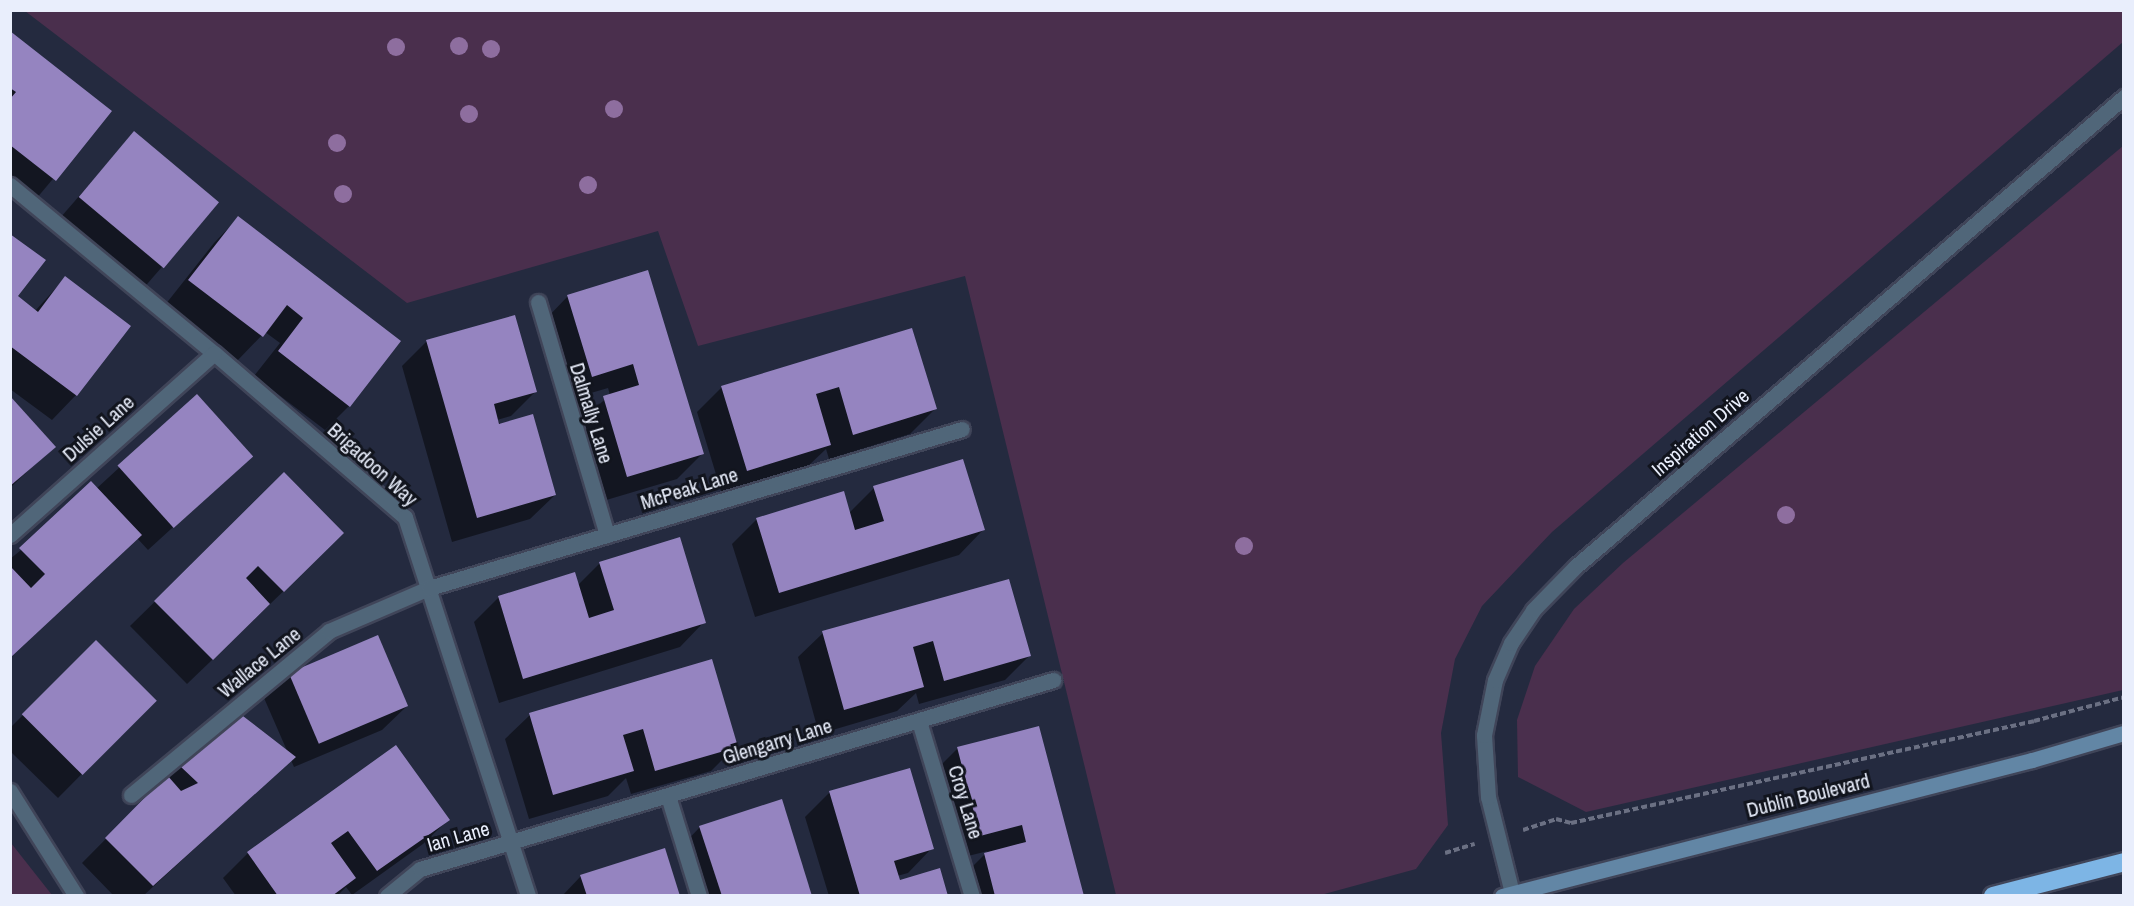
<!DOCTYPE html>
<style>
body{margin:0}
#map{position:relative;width:2134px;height:906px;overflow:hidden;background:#242a3f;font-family:"Archivo Narrow",sans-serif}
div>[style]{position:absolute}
.green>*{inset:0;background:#4a2f4d}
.shadow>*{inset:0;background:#0007;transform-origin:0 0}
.building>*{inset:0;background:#9584c0;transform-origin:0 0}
.path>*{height:4px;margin-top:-2px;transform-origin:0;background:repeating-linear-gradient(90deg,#6b7083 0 6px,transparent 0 9px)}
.roads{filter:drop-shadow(2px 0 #404559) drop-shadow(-2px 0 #404559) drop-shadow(0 2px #404559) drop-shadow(0 -2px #404559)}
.street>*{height:15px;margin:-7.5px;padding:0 7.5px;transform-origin:7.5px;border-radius:7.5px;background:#506679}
.secondary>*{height:15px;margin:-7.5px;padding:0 7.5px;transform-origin:7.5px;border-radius:7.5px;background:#6286a5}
.highway>*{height:18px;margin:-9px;padding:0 9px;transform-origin:9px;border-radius:9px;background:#7db5e5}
.trees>*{width:18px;height:18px;margin:-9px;border-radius:50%;background:#8e6e9f}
span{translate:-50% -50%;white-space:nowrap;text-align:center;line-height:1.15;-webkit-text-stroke:6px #11141d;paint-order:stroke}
.street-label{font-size:20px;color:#e9eefc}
.frame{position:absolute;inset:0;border:12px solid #e9eefc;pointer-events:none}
</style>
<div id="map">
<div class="green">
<i style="clip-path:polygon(2123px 10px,2123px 42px,1552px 532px,1482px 606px,1455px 659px,1441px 733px,1448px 825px,1416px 869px,1317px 896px,1116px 895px,965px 276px,698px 346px,658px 231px,407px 303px,25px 11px)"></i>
<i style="clip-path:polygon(2123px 146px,2123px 690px,1586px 812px,1518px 777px,1517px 720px,1535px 666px,1574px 609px,1623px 563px)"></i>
<i style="clip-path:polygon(10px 843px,11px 843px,52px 895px,11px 895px)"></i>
</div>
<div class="shadow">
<i style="clip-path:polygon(10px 33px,110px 111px,31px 205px,10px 189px)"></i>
<i style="left:134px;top:133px;width:109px;height:118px;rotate:41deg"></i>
<i style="clip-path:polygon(238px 218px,399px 342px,349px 406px,325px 430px,254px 376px,280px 343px,265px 332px,237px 361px,165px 305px,214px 243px)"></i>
<i style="clip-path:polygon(10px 236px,16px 297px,35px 311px,65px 278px,76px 395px,52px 420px,10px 389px)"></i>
<i style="clip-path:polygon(647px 272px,702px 454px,677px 479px,603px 501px,579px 422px,610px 395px,608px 388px,567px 400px,544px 321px,568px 296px)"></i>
<i style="clip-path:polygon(911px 330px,935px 409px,910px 434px,829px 459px,826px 449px,805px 469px,722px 494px,697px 412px,722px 387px)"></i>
<i style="clip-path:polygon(427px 341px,536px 391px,511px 416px,497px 420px,555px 495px,530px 519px,452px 542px,402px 366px)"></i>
<i style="clip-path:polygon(197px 396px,251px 456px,148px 550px,137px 538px,10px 658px,10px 559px,96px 489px)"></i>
<i style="clip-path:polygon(10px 399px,53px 447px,10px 488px)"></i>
<i style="clip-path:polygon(284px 475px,318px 558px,187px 684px,130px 626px)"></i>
<i style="clip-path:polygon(874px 488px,983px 530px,959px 555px,755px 617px,732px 544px,757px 519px,849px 513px)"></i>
<i style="clip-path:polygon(600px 563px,704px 622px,680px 647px,499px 703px,474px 622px,499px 597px,577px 586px)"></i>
<i style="clip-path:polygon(1008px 580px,1029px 656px,1005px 680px,919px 704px,916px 693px,897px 711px,819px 734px,798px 657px,823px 633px)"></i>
<i style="clip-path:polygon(96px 642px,155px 700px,58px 798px,10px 751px,10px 728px)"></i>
<i style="clip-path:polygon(711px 661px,736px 746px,711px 771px,631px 794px,626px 778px,608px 796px,529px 819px,505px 739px,530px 715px)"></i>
<i style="clip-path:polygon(289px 673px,407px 706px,382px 730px,294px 767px,291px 760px,143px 896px,114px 896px,82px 863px,167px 777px,181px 767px,288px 753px,264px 698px)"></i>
<i style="clip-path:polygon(396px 747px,448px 820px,423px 844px,352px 895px,346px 887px,337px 896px,236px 896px,223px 878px,248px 853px)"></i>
<i style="clip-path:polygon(958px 748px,1082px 896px,965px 896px,960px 879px,988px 851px,956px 859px,933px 773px)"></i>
<i style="clip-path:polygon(830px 792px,932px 848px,908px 873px,897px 876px,899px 882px,947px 896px,829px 896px,805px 817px)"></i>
<i style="clip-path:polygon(700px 827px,810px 896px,690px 896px,676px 852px)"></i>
<i style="clip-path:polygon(581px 876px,678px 896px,562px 896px)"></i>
</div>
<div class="building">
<i style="clip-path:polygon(10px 31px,112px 111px,56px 181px,10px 145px,10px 99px,16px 92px,10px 88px)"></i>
<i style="left:134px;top:131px;width:111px;height:86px;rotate:40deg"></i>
<i style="clip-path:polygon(238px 216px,401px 341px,350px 407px,278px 351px,303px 318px,287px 305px,263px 337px,188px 280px)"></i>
<i style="clip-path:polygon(10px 234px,46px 260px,18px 296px,38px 312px,65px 276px,131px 326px,77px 396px,10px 346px)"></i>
<i style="clip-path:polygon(648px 270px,704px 454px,627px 477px,603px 396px,639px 385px,633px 364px,592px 377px,567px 295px)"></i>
<i style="clip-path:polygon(515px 315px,537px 392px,494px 404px,499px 424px,533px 414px,556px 495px,477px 518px,426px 340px)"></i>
<i style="clip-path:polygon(912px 328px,937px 409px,853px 435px,839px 387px,816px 394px,831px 445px,747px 471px,721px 386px)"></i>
<i style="left:197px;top:394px;width:84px;height:107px;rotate:48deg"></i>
<i style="clip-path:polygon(10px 396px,56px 447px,10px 486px)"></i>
<i style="clip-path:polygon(963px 459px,985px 530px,779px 593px,756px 518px,844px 491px,855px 530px,884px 521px,873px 486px)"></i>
<i style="clip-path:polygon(284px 472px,344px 533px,284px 592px,258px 566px,246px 578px,270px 604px,213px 660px,154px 601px)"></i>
<i style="clip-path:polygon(91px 481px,142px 535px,10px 658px,10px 566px,31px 588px,45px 574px,19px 548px)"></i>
<i style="clip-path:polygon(680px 537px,706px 623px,523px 679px,498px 596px,575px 572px,589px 618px,614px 610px,599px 562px)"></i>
<i style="clip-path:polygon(1009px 579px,1031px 656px,944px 681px,933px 641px,913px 647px,924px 687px,844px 710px,822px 631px)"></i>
<i style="left:378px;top:635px;width:77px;height:97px;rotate:67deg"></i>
<i style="left:96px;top:640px;width:86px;height:105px;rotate:45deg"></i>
<i style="clip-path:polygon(712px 659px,738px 747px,655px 771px,643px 729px,623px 735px,634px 771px,553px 795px,529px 713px)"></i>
<i style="clip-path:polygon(239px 713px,296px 757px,153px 886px,105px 838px,167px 775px,181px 791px,198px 783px,180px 766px)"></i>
<i style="clip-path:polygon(1039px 726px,1084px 896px,995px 896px,984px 853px,1026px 842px,1022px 825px,980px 836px,957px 747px)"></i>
<i style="clip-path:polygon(396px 745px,450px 820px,377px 871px,348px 831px,331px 843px,356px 878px,332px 896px,278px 896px,247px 852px)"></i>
<i style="clip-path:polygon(910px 768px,934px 849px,894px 861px,900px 880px,940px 868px,948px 896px,860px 896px,829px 791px)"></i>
<i style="clip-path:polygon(782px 799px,812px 896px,722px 896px,699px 826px)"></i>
<i style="clip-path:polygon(665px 848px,680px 896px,587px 896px,580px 875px)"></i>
</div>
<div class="path">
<i style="left:1523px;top:830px;width:35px;rotate:-18deg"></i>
<i style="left:1556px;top:819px;width:16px;rotate:15deg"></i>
<i style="left:1571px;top:823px;width:474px;rotate:-12.4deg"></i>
<i style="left:2034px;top:721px;width:93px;rotate:-14.9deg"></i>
<i style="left:1445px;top:853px;width:31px;rotate:-17deg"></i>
</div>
<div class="roads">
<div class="street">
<i style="left:10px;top:185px;width:264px;rotate:39.5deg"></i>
<i style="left:214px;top:353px;width:252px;rotate:40.7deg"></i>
<i style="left:405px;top:517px;width:398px;rotate:72deg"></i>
<i style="left:538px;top:302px;width:243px;rotate:73.5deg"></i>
<i style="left:10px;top:535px;width:273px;rotate:-41.7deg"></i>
<i style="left:919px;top:721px;width:183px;rotate:73.2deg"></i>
<i style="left:10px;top:791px;width:124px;rotate:57.8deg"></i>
<i style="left:131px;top:795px;width:257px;rotate:-39.6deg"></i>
<i style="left:329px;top:631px;width:109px;rotate:-23.3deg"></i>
<i style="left:429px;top:588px;width:556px;rotate:-16.61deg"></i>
<i style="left:668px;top:796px;width:105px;rotate:72.8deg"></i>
<i style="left:1512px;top:893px;width:99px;rotate:-104deg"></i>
<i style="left:1488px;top:797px;width:62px;rotate:-93.7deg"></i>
<i style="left:1484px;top:735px;width:56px;rotate:-78.7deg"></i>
<i style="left:1495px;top:680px;width:40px;rotate:-66.6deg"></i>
<i style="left:1511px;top:643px;width:40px;rotate:-56deg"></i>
<i style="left:1533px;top:610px;width:60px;rotate:-45.7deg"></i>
<i style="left:1575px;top:567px;width:723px;rotate:-40.57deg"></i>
<i style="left:387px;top:896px;width:43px;rotate:-39.3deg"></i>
<i style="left:420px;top:869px;width:661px;rotate:-16.62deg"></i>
</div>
<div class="secondary">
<i style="left:1502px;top:896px;width:547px;rotate:-14.39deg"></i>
<i style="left:2032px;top:760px;width:96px;rotate:-16.4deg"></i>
</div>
<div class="highway">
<i style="left:1993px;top:896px;width:135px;rotate:-14.5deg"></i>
</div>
</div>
<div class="trees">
<i style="left:459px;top:46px"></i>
<i style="left:396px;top:47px"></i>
<i style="left:491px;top:49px"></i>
<i style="left:614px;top:109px"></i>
<i style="left:469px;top:114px"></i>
<i style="left:337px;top:143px"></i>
<i style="left:588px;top:185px"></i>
<i style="left:343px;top:194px"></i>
<i style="left:1786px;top:515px"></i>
<i style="left:1244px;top:546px"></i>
</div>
<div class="street-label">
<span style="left:592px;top:413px;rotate:73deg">Dalmally Lane</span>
<span style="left:98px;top:428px;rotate:-42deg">Dulsie Lane</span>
<span style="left:1700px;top:432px;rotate:-41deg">Inspiration Drive</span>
<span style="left:373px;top:464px;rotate:42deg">Brigadoon Way</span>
<span style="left:689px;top:488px;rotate:-17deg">McPeak Lane</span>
<span style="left:259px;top:662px;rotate:-39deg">Wallace Lane</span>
<span style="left:777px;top:741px;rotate:-17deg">Glengarry Lane</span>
<span style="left:1808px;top:795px;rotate:-14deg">Dublin Boulevard</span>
<span style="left:966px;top:802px;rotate:73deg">Croy Lane</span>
<span style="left:458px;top:836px;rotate:-16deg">Ian Lane</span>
</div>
<div class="frame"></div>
</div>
